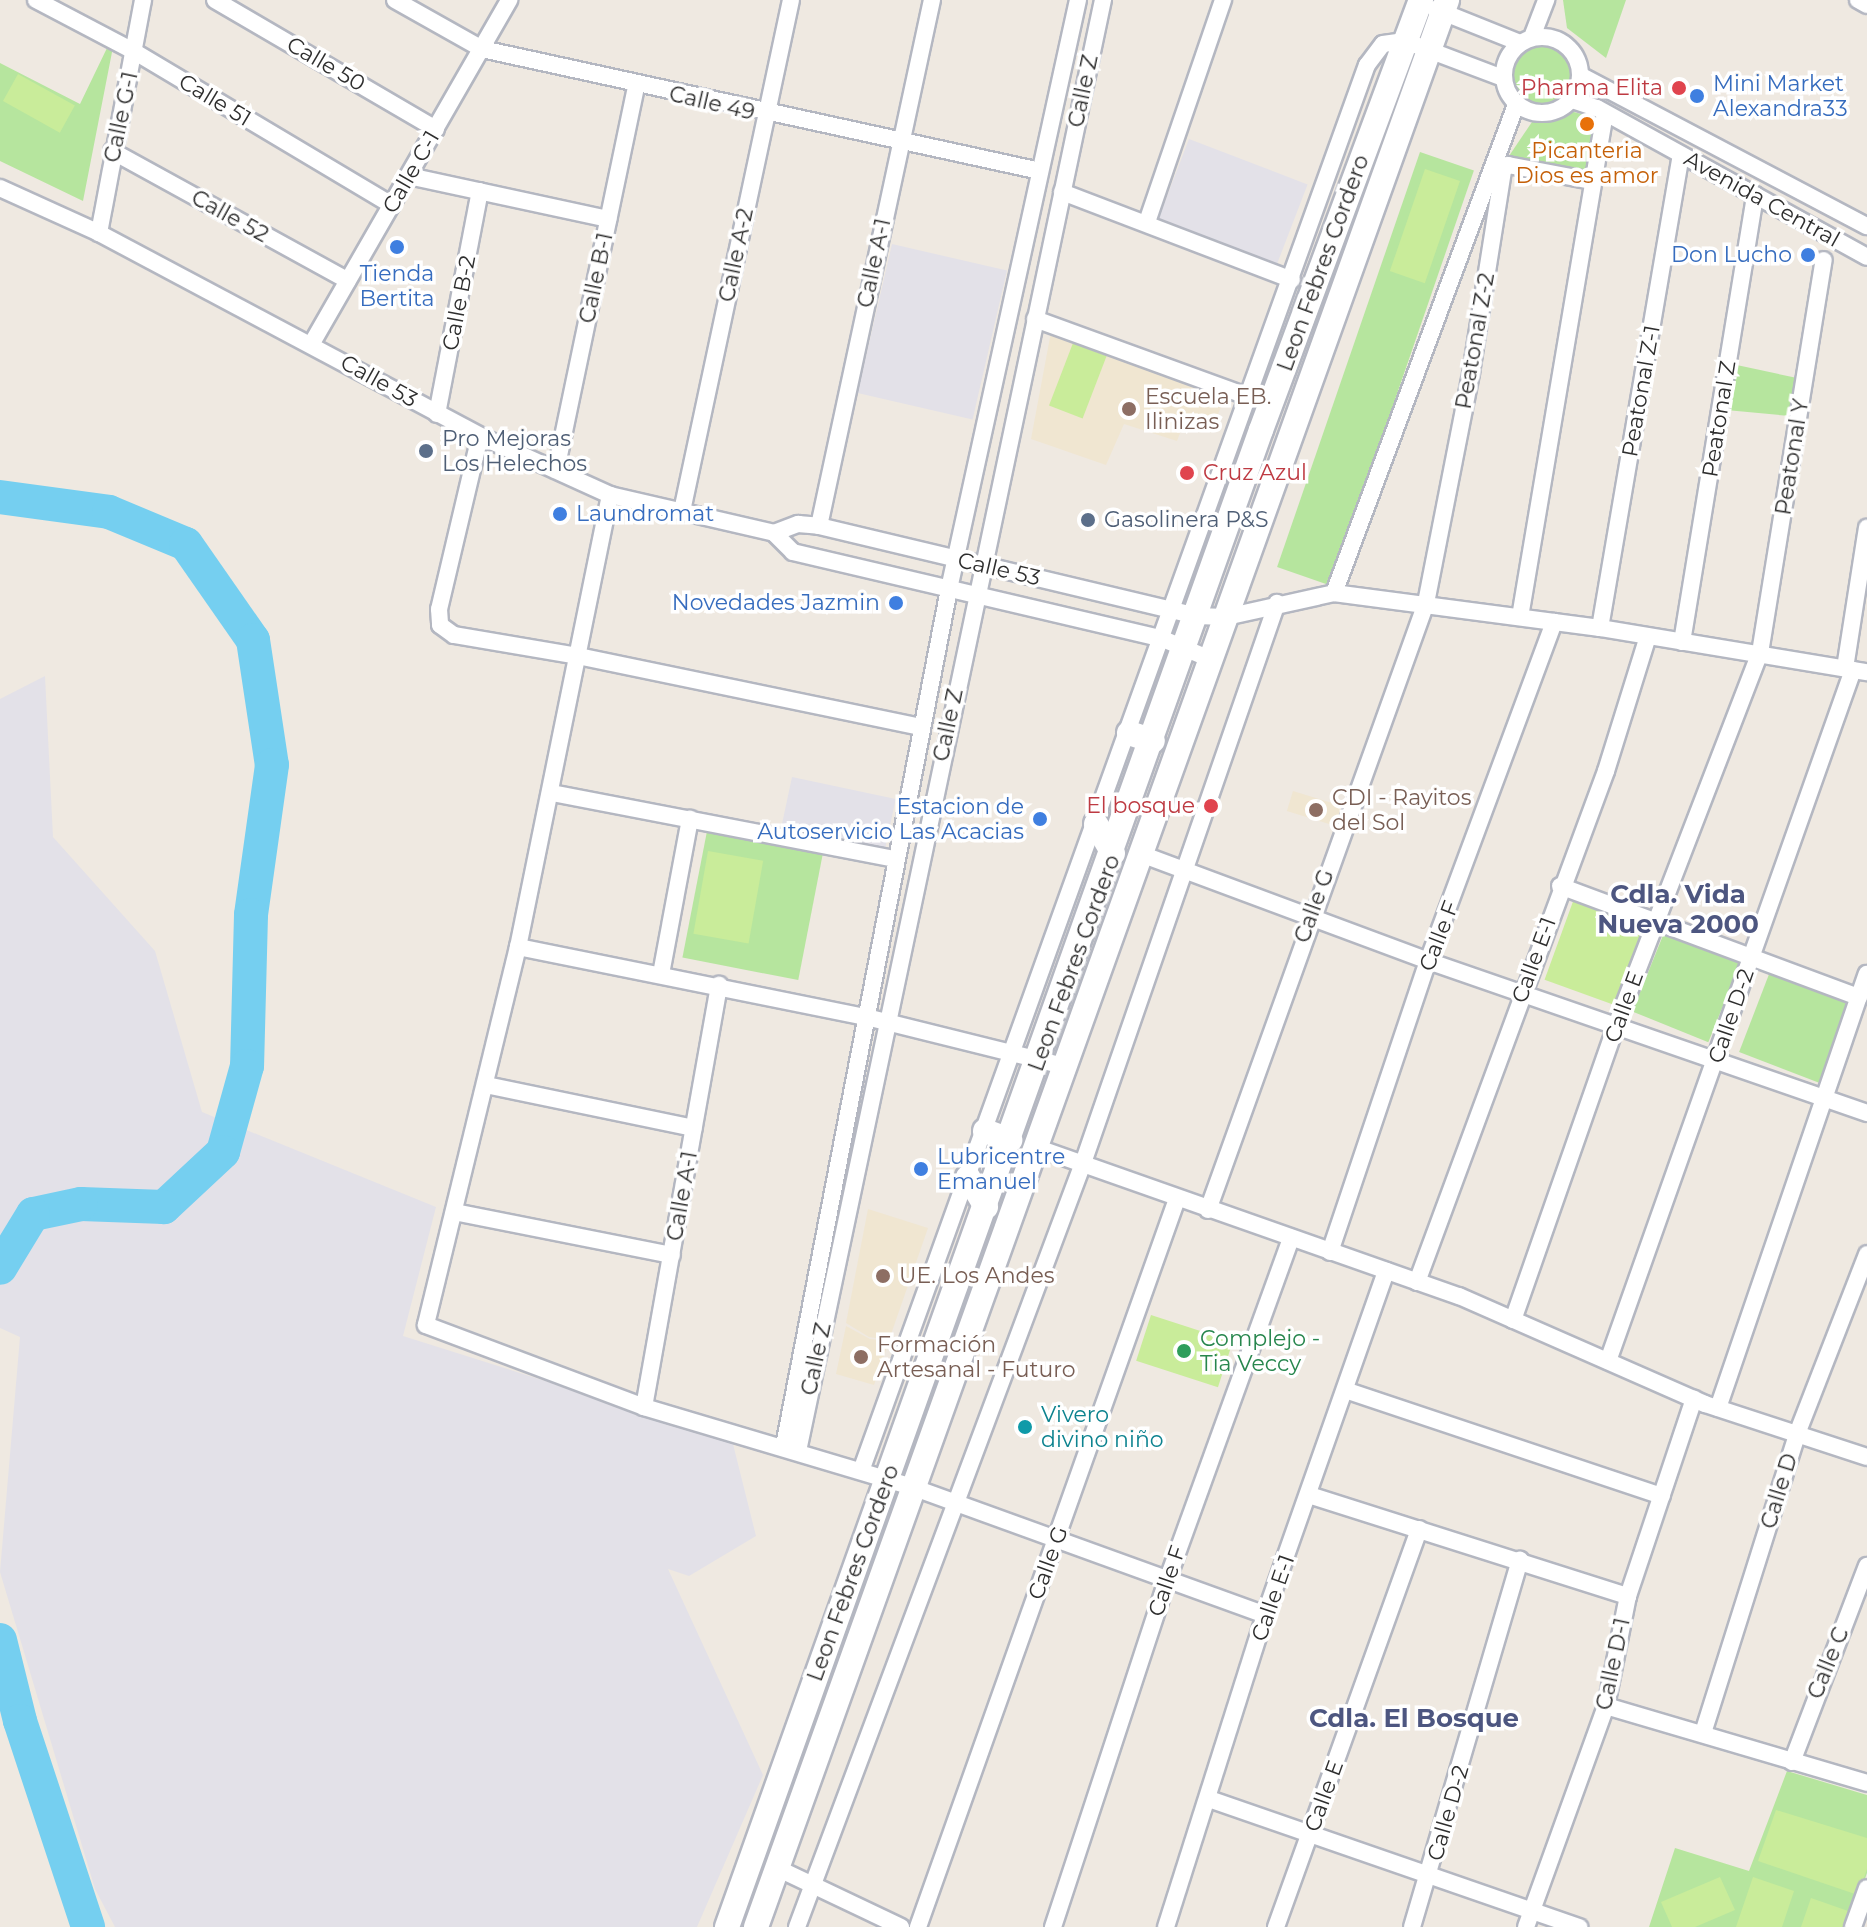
<!DOCTYPE html>
<meta charset="utf-8">
<style>
body{margin:0}
#map{position:relative;width:1867px;height:1927px;overflow:hidden;background:#efe9e1;font-family:Montserrat,sans-serif}
div>[style]{position:absolute}
.industrial>*{inset:0;background:#e3e1e8;transform-origin:0 0}
.education>*{inset:0;background:#f0e6d1;transform-origin:0 0}
.green>*{inset:0;background:#b6e59e;transform-origin:0 0}
.round{border-radius:50%}
.pitch>*{inset:0;background:#c9ec9a;transform-origin:0 0}
.river>*{height:34px;margin:-17px;padding:0 17px;transform-origin:17px;border-radius:17px;background:#75cff0}
.roads{filter:drop-shadow(2px 0 #b4b7c1) drop-shadow(-2px 0 #b4b7c1) drop-shadow(0 2px #b4b7c1) drop-shadow(0 -2px #b4b7c1)}
.street>*{height:16px;margin:-8px;padding:0 8px;transform-origin:8px;border-radius:8px;background:#fff}
.street>.ring{margin:-8px;padding:0;box-sizing:content-box;background:none;border:16px solid #fff;border-radius:50%}
.secondary>*{height:24px;margin:-12px;padding:0 12px;transform-origin:12px;border-radius:12px;background:#fff}
.dots>*{width:22px;height:22px;translate:-50% -50%;box-sizing:border-box;border:4px solid #fff;border-radius:50%}
span{translate:-50% -50%;white-space:nowrap;text-align:center;line-height:1.15;-webkit-text-stroke:7px #fff;paint-order:stroke}
.street-label{font-size:22px;color:#2e2e2e}
.shop-label{font-size:22px;color:#366cbe}
.left{translate:0 -50%;text-align:left}
.right{translate:-100% -50%;text-align:right}
.health-label{font-size:22px;color:#be3a42}
.food-label{font-size:22px;color:#c56008}
.education-label{font-size:22px;color:#785e54}
.service-label{font-size:22px;color:#4e5e75}
.leisure-label{font-size:22px;color:#27864d}
.culture-label{font-size:22px;color:#0d838f}
.quarter-label{font-size:26px;color:#4d5680;font-weight:700}
</style>
<div id="map">
<div class="industrial">
<i style="left:1189px;top:139px;width:127px;height:85px;rotate:21deg"></i>
<i style="left:892px;top:244px;width:118px;height:153px;rotate:13deg"></i>
<i style="clip-path:polygon(45px 676px,53px 837px,155px 951px,202px 1112px,436px 1207px,403px 1336px,732px 1440px,756px 1536px,689px 1576px,668px 1569px,763px 1775px,697px 1927px,115px 1927px,95px 1889px,0 1572px,20px 1337px,0 1328px,0 699px)"></i>
<i style="left:792px;top:777px;width:106px;height:54px;rotate:12deg"></i>
</div>
<div class="education">
<i style="clip-path:polygon(1051px 332px,1225px 398px,1211px 430px,1185px 420px,1177px 441px,1124px 424px,1106px 465px,1031px 439px)"></i>
<i style="left:1293px;top:791px;width:57px;height:21px;rotate:17deg"></i>
<i style="clip-path:polygon(868px 1209px,928px 1228px,889px 1340px,869px 1337px,846px 1323px)"></i>
<i style="clip-path:polygon(846px 1326px,870px 1339px,889px 1341px,874px 1385px,836px 1374px)"></i>
</div>
<div class="green">
<i style="clip-path:polygon(1563px 0,1626px 0,1606px 58px,1567px 28px)"></i>
<i class="round" style="left:1508px;top:42px;width:68px;height:68px"></i>
<i style="clip-path:polygon(113px 47px,83px 201px,0 161px,0 63px,80px 104px,107px 48px)"></i>
<i style="clip-path:polygon(1570px 111px,1600px 119px,1587px 175px,1507px 159px,1534px 119px)"></i>
<i style="left:1420px;top:152px;width:57px;height:439px;rotate:19deg"></i>
<i style="clip-path:polygon(1732px 364px,1797px 378px,1790px 416px,1726px 410px)"></i>
<i style="left:708px;top:826px;width:118px;height:134px;rotate:11deg"></i>
<i style="left:1666px;top:928px;width:82px;height:90px;rotate:22deg"></i>
<i style="left:1771px;top:969px;width:87px;height:89px;rotate:21deg"></i>
<i style="clip-path:polygon(1787px 1771px,1867px 1795px,1867px 1873px,1848px 1927px,1649px 1927px,1675px 1848px,1749px 1871px)"></i>
</div>
<div class="pitch">
<i style="left:18px;top:74px;width:65px;height:31px;rotate:29deg"></i>
<i style="left:1425px;top:169px;width:37px;height:108px;rotate:19deg"></i>
<i style="left:1073px;top:343px;width:36px;height:67px;rotate:21deg"></i>
<i style="left:708px;top:851px;width:56px;height:84px;rotate:10deg"></i>
<i style="left:1575px;top:896px;width:75px;height:89px;rotate:20deg"></i>
<i style="left:1151px;top:1315px;width:86px;height:48px;rotate:18deg"></i>
<i style="clip-path:polygon(1776px 1810px,1867px 1838px,1867px 1869px,1858px 1895px,1758px 1861px)"></i>
<i style="clip-path:polygon(1720px 1877px,1735px 1910px,1695px 1927px,1672px 1927px,1661px 1902px)"></i>
<i style="clip-path:polygon(1753px 1877px,1794px 1891px,1782px 1927px,1736px 1927px)"></i>
<i style="clip-path:polygon(1811px 1898px,1851px 1912px,1846px 1927px,1801px 1927px)"></i>
</div>
<div class="river">
<i style="left:0;top:497px;width:110px;rotate:7.8deg"></i>
<i style="left:109px;top:512px;width:83px;rotate:22.6deg"></i>
<i style="left:186px;top:544px;width:117px;rotate:55.1deg"></i>
<i style="left:253px;top:640px;width:126px;rotate:81.4deg"></i>
<i style="left:272px;top:765px;width:151px;rotate:98deg"></i>
<i style="left:251px;top:915px;width:151px;rotate:91.5deg"></i>
<i style="left:247px;top:1066px;width:89px;rotate:105.6deg"></i>
<i style="left:223px;top:1152px;width:81px;rotate:137deg"></i>
<i style="left:164px;top:1207px;width:83px;rotate:-177.9deg"></i>
<i style="left:81px;top:1204px;width:49px;rotate:168.2deg"></i>
<i style="left:33px;top:1214px;width:63px;rotate:121.4deg"></i>
<i style="left:0;top:1640px;width:83px;rotate:76.1deg"></i>
<i style="left:20px;top:1721px;width:217px;rotate:71.7deg"></i>
</div>
<div class="roads">
<div class="street">
<i style="left:36px;top:0;width:112px;rotate:27.7deg"></i>
<i style="left:135px;top:52px;width:299px;rotate:30.8deg"></i>
<i style="left:215px;top:0;width:256px;rotate:30.3deg"></i>
<i style="left:395px;top:0;width:100px;rotate:29.4deg"></i>
<i style="left:482px;top:49px;width:571px;rotate:12.33deg"></i>
<i style="left:1858px;top:0;width:10px;rotate:29deg"></i>
<i style="left:1435px;top:9px;width:92px;rotate:21.8deg"></i>
<i class="ring" style="left:1504px;top:37px;width:60px;height:60px"></i>
<i style="left:1532px;top:37px;width:40px;rotate:-69deg"></i>
<i style="left:1580px;top:75px;width:324px;rotate:27.8deg"></i>
<i style="left:1572px;top:100px;width:26px;rotate:18deg"></i>
<i style="left:1597px;top:108px;width:308px;rotate:28.9deg"></i>
<i style="left:112px;top:151px;width:269px;rotate:28.8deg"></i>
<i style="left:409px;top:176px;width:204px;rotate:12.2deg"></i>
<i style="left:0;top:188px;width:109px;rotate:24.4deg"></i>
<i style="left:99px;top:233px;width:432px;rotate:28deg"></i>
<i style="left:480px;top:436px;width:143px;rotate:24.4deg"></i>
<i style="left:610px;top:495px;width:168px;rotate:13deg"></i>
<i style="left:774px;top:533px;width:27px;rotate:45deg"></i>
<i style="left:793px;top:552px;width:380px;rotate:13.2deg"></i>
<i style="left:1163px;top:639px;width:51px;rotate:23.1deg"></i>
<i style="left:1062px;top:192px;width:246px;rotate:20.9deg"></i>
<i style="left:1147px;top:222px;width:235px;rotate:-71.1deg"></i>
<i style="left:99px;top:233px;width:237px;rotate:-79.3deg"></i>
<i style="left:1035px;top:319px;width:228px;rotate:20deg"></i>
<i style="left:312px;top:343px;width:396px;rotate:-60.1deg"></i>
<i style="left:437px;top:414px;width:227px;rotate:-79.1deg"></i>
<i style="left:480px;top:436px;width:178px;rotate:103.3deg"></i>
<i style="left:439px;top:609px;width:16px;rotate:86deg"></i>
<i style="left:440px;top:625px;width:17px;rotate:36deg"></i>
<i style="left:454px;top:635px;width:126px;rotate:9.6deg"></i>
<i style="left:578px;top:656px;width:350px;rotate:11.7deg"></i>
<i style="left:556px;top:470px;width:392px;rotate:-78.2deg"></i>
<i style="left:610px;top:495px;width:461px;rotate:101.5deg"></i>
<i style="left:518px;top:947px;width:389px;rotate:103.7deg"></i>
<i style="left:426px;top:1325px;width:233px;rotate:20.6deg"></i>
<i style="left:644px;top:1407px;width:280px;rotate:16.6deg"></i>
<i style="left:912px;top:1487px;width:375px;rotate:19.9deg"></i>
<i style="left:682px;top:511px;width:522px;rotate:-77.96deg"></i>
<i style="left:819px;top:526px;width:538px;rotate:-77.88deg"></i>
<i style="left:774px;top:533px;width:26px;rotate:-21deg"></i>
<i style="left:798px;top:524px;width:21px;rotate:5deg"></i>
<i style="left:819px;top:526px;width:389px;rotate:13.4deg"></i>
<i style="left:1197px;top:616px;width:29px;rotate:2deg"></i>
<i style="left:1226px;top:617px;width:111px;rotate:-12.5deg"></i>
<i style="left:1334px;top:593px;width:521px;rotate:-69.55deg"></i>
<i style="left:1334px;top:593px;width:268px;rotate:7.5deg"></i>
<i style="left:1600px;top:628px;width:271px;rotate:9.4deg"></i>
<i style="left:1520px;top:617px;width:511px;rotate:-80.43deg"></i>
<i style="left:1600px;top:628px;width:480px;rotate:-80.3deg"></i>
<i style="left:1682px;top:642px;width:453px;rotate:-80.7deg"></i>
<i style="left:1845px;top:668px;width:142px;rotate:-81.1deg"></i>
<i style="left:552px;top:793px;width:349px;rotate:10.9deg"></i>
<i style="left:1141px;top:854px;width:306px;rotate:20.4deg"></i>
<i style="left:1428px;top:961px;width:465px;rotate:19.1deg"></i>
<i style="left:1560px;top:886px;width:319px;rotate:20.4deg"></i>
<i style="left:518px;top:947px;width:355px;rotate:11.4deg"></i>
<i style="left:866px;top:1017px;width:204px;rotate:13.9deg"></i>
<i style="left:661px;top:974px;width:158px;rotate:-79.4deg"></i>
<i style="left:486px;top:1085px;width:212px;rotate:11.7deg"></i>
<i style="left:1035px;top:1147px;width:449px;rotate:19.4deg"></i>
<i style="left:1459px;top:1296px;width:269px;rotate:23.7deg"></i>
<i style="left:1705px;top:1404px;width:170px;rotate:18.1deg"></i>
<i style="left:1208px;top:1210px;width:645px;rotate:-70.24deg"></i>
<i style="left:1426px;top:603px;width:234px;rotate:-78.9deg"></i>
<i style="left:1471px;top:373px;width:206px;rotate:-81deg"></i>
<i style="left:1503px;top:170px;width:7px;rotate:-45deg"></i>
<i style="left:1508px;top:165px;width:86px;rotate:10.8deg"></i>
<i style="left:454px;top:1212px;width:222px;rotate:11.2deg"></i>
<i style="left:1330px;top:1252px;width:307px;rotate:-71.4deg"></i>
<i style="left:1428px;top:961px;width:362px;rotate:-69.6deg"></i>
<i style="left:1417px;top:1282px;width:545px;rotate:-69.7deg"></i>
<i style="left:1606px;top:771px;width:141px;rotate:-72.7deg"></i>
<i style="left:1513px;top:1320px;width:315px;rotate:-70.7deg"></i>
<i style="left:1617px;top:1023px;width:397px;rotate:-68.9deg"></i>
<i style="left:1760px;top:653px;width:398px;rotate:-80.8deg"></i>
<i style="left:1608px;top:1361px;width:733px;rotate:-70.48deg"></i>
<i style="left:1345px;top:1390px;width:334px;rotate:18.5deg"></i>
<i style="left:644px;top:1407px;width:429px;rotate:-79.9deg"></i>
<i style="left:1718px;top:1408px;width:459px;rotate:-71.1deg"></i>
<i style="left:784px;top:1446px;width:873px;rotate:-79.1deg"></i>
<i style="left:949px;top:589px;width:603px;rotate:-77.65deg"></i>
<i style="left:798px;top:1451px;width:1483px;rotate:-78.13deg"></i>
<i style="left:861px;top:1471px;width:1494px;rotate:-70.21deg"></i>
<i style="left:1367px;top:65px;width:26px;rotate:-53deg"></i>
<i style="left:1383px;top:44px;width:22px;rotate:-8deg"></i>
<i style="left:1405px;top:41px;width:105px;rotate:20.7deg"></i>
<i style="left:1309px;top:1495px;width:335px;rotate:17.6deg"></i>
<i style="left:1606px;top:1706px;width:272px;rotate:16.4deg"></i>
<i style="left:1703px;top:1733px;width:313px;rotate:-72.5deg"></i>
<i style="left:1797px;top:1434px;width:193px;rotate:-68.7deg"></i>
<i style="left:1792px;top:1762px;width:210px;rotate:-69.1deg"></i>
<i style="left:1209px;top:1799px;width:392px;rotate:19.1deg"></i>
<i style="left:779px;top:1869px;width:135px;rotate:25.4deg"></i>
<i style="left:797px;top:1927px;width:813px;rotate:-69.47deg"></i>
<i style="left:1082px;top:1166px;width:596px;rotate:-70.9deg"></i>
<i style="left:918px;top:1927px;width:773px;rotate:-70.42deg"></i>
<i style="left:1053px;top:1927px;width:364px;rotate:-71.8deg"></i>
<i style="left:1167px;top:1581px;width:365px;rotate:-70.1deg"></i>
<i style="left:1166px;top:1927px;width:327px;rotate:-72.4deg"></i>
<i style="left:1265px;top:1615px;width:365px;rotate:-70.6deg"></i>
<i style="left:1276px;top:1927px;width:423px;rotate:-70.2deg"></i>
<i style="left:1412px;top:1927px;width:383px;rotate:-73.6deg"></i>
<i style="left:1526px;top:1927px;width:235px;rotate:-70.1deg"></i>
<i style="left:1606px;top:1706px;width:112px;rotate:-78.7deg"></i>
<i style="left:1628px;top:1596px;width:208px;rotate:-71.5deg"></i>
<i style="left:1853px;top:1927px;width:41px;rotate:-70.3deg"></i>
</div>
<div class="secondary">
<i style="left:1129px;top:733px;width:25px;rotate:18deg"></i>
<i style="left:1096px;top:824px;width:34px;rotate:60deg"></i>
<i style="left:985px;top:1131px;width:27px;rotate:20deg"></i>
<i style="left:968px;top:1177px;width:35px;rotate:59deg"></i>
<i style="left:727px;top:1927px;width:1589px;rotate:-70.37deg"></i>
<i style="left:1261px;top:430px;width:459px;rotate:-69.6deg"></i>
<i style="left:756px;top:1927px;width:2047px;rotate:-70.27deg"></i>
</div>
</div>
<div class="dots">
<i style="left:1679px;top:88px;background:#e0444e"></i>
<i style="left:1697px;top:96px;background:#3f7fe0"></i>
<i style="left:1587px;top:124px;background:#e8710a"></i>
<i style="left:397px;top:247px;background:#3f7fe0"></i>
<i style="left:1808px;top:255px;background:#3f7fe0"></i>
<i style="left:1129px;top:409px;background:#8d6e63"></i>
<i style="left:426px;top:451px;background:#5c6f8a"></i>
<i style="left:1187px;top:473px;background:#e0444e"></i>
<i style="left:560px;top:514px;background:#3f7fe0"></i>
<i style="left:1088px;top:520px;background:#5c6f8a"></i>
<i style="left:896px;top:603px;background:#3f7fe0"></i>
<i style="left:1211px;top:806px;background:#e0444e"></i>
<i style="left:1316px;top:810px;background:#8d6e63"></i>
<i style="left:1040px;top:819px;background:#3f7fe0"></i>
<i style="left:921px;top:1169px;background:#3f7fe0"></i>
<i style="left:883px;top:1276px;background:#8d6e63"></i>
<i style="left:1184px;top:1351px;background:#2e9e5b"></i>
<i style="left:861px;top:1357px;background:#8d6e63"></i>
<i style="left:1025px;top:1427px;background:#0f9aa8"></i>
</div>
<div class="street-label">
<span style="left:326px;top:64px;rotate:30deg">Calle 50</span>
<span style="left:1083px;top:91px;rotate:-78deg">Calle Z</span>
<span style="left:215px;top:100px;rotate:31deg">Calle 51</span>
<span style="left:712px;top:103px;rotate:13deg">Calle 49</span>
<span style="left:121px;top:117px;rotate:-78deg">Calle G-1</span>
<span style="left:411px;top:172px;rotate:-60deg">Calle C-1</span>
<span style="left:1762px;top:199px;rotate:29deg">Avenida Central</span>
<span style="left:230px;top:216px;rotate:29deg">Calle 52</span>
<span style="left:736px;top:255px;rotate:-78deg">Calle A-2</span>
<span style="left:874px;top:263px;rotate:-78deg">Calle A-1</span>
<span style="left:1323px;top:263px;rotate:-70deg">Leon Febres Cordero</span>
<span style="left:596px;top:278px;rotate:-78deg">Calle B-1</span>
<span style="left:459px;top:303px;rotate:-79deg">Calle B-2</span>
<span style="left:1475px;top:341px;rotate:-80deg">Peatonal Z-2</span>
<span style="left:379px;top:381px;rotate:29deg">Calle 53</span>
<span style="left:1641px;top:391px;rotate:-80deg">Peatonal Z-1</span>
<span style="left:1719px;top:419px;rotate:-81deg">Peatonal Z</span>
<span style="left:1792px;top:457px;rotate:-81deg">Peatonal Y</span>
<span style="left:999px;top:569px;rotate:13deg">Calle 53</span>
<span style="left:948px;top:725px;rotate:-78deg">Calle Z</span>
<span style="left:1314px;top:906px;rotate:-70deg">Calle G</span>
<span style="left:1439px;top:936px;rotate:-69deg">Calle F</span>
<span style="left:1534px;top:960px;rotate:-70deg">Calle E-1</span>
<span style="left:1074px;top:963px;rotate:-70deg">Leon Febres Cordero</span>
<span style="left:1624px;top:1007px;rotate:-70deg">Calle E</span>
<span style="left:1731px;top:1016px;rotate:-71deg">Calle D-2</span>
<span style="left:682px;top:1196px;rotate:-80deg">Calle A-1</span>
<span style="left:816px;top:1359px;rotate:-78deg">Calle Z</span>
<span style="left:1779px;top:1491px;rotate:-73deg">Calle D</span>
<span style="left:1048px;top:1563px;rotate:-70deg">Calle G</span>
<span style="left:853px;top:1573px;rotate:-70deg">Leon Febres Cordero</span>
<span style="left:1167px;top:1581px;rotate:-71deg">Calle F</span>
<span style="left:1273px;top:1598px;rotate:-71deg">Calle E-1</span>
<span style="left:1828px;top:1663px;rotate:-68deg">Calle C</span>
<span style="left:1613px;top:1664px;rotate:-78deg">Calle D-1</span>
<span style="left:1324px;top:1796px;rotate:-70deg">Calle E</span>
<span style="left:1448px;top:1813px;rotate:-74deg">Calle D-2</span>
</div>
<div class="shop-label">
<span class="left" style="left:1713px;top:96px">Mini Market<br>Alexandra33</span>
<span class="right" style="left:1792px;top:255px">Don Lucho</span>
<span style="left:397px;top:286px">Tienda<br>Bertita</span>
<span class="left" style="left:576px;top:514px">Laundromat</span>
<span class="right" style="left:880px;top:603px">Novedades Jazmin</span>
<span class="right" style="left:1024px;top:819px">Estacion de<br>Autoservicio Las Acacias</span>
<span class="left" style="left:937px;top:1169px">Lubricentre<br>Emanuel</span>
</div>
<div class="health-label">
<span class="right" style="left:1663px;top:88px">Pharma Elita</span>
<span class="left" style="left:1203px;top:473px">Cruz Azul</span>
<span class="right" style="left:1195px;top:806px">El bosque</span>
</div>
<div class="food-label">
<span style="left:1587px;top:163px">Picanteria<br>Dios es amor</span>
</div>
<div class="education-label">
<span class="left" style="left:1145px;top:409px">Escuela EB.<br>Ilinizas</span>
<span class="left" style="left:1332px;top:810px">CDI - Rayitos<br>del Sol</span>
<span class="left" style="left:899px;top:1276px">UE. Los Andes</span>
<span class="left" style="left:877px;top:1357px">Formación<br>Artesanal - Futuro</span>
</div>
<div class="service-label">
<span class="left" style="left:442px;top:451px">Pro Mejoras<br>Los Helechos</span>
<span class="left" style="left:1104px;top:520px">Gasolinera P&amp;S</span>
</div>
<div class="leisure-label">
<span class="left" style="left:1200px;top:1351px">Complejo -<br>Tia Veccy</span>
</div>
<div class="culture-label">
<span class="left" style="left:1041px;top:1427px">Vivero<br>divino niño</span>
</div>
<div class="quarter-label">
<span style="left:1678px;top:910px">Cdla. Vida<br>Nueva 2000</span>
<span style="left:1414px;top:1719px">Cdla. El Bosque</span>
</div>
</div>
